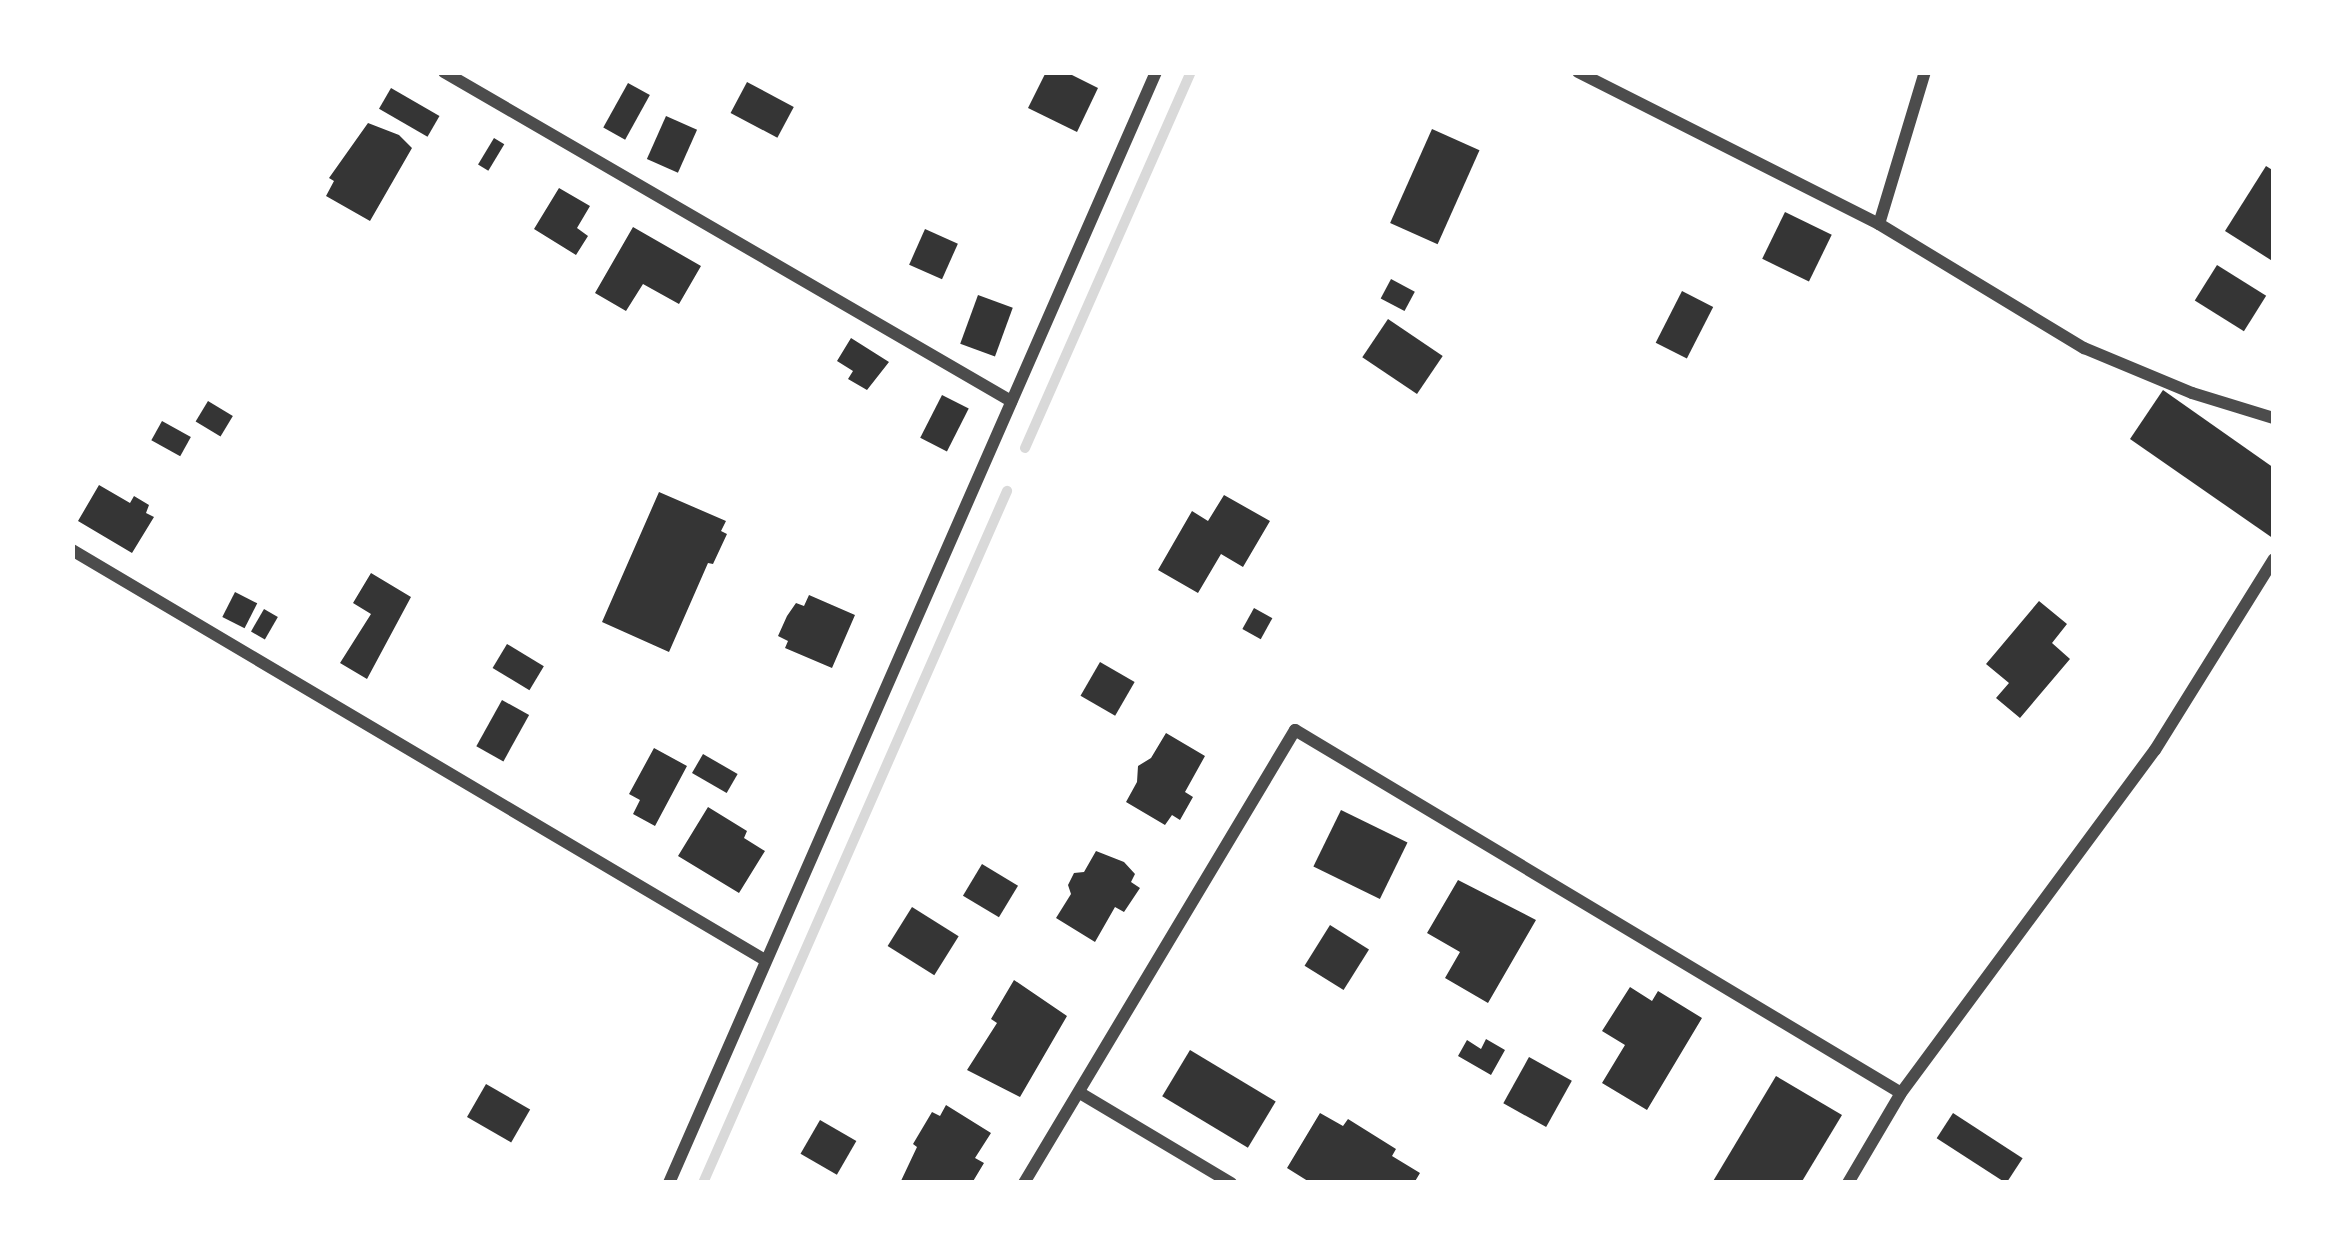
<!DOCTYPE html>
<style>
body{margin:0}
#map{position:relative;width:2346px;height:1255px;overflow:hidden;background:#fff;font-family:"Exo 2",sans-serif}
div>[style]{position:absolute}
.stream>*{height:10px;margin:-5px;padding:0 5px;transform-origin:5px;border-radius:5px;background:#d9d9d9}
.building>*{inset:0;background:#353535;transform-origin:0 0}
.minor>*{height:12px;margin:-6px;padding:0 6px;transform-origin:6px;border-radius:6px;background:#4c4c4c}
span{translate:-50% -50%;white-space:nowrap;text-align:center;line-height:1.15;-webkit-text-stroke:12px #fff;paint-order:stroke}
.frame{position:absolute;inset:0;border:75px solid #fff;pointer-events:none}
</style>
<div id="map">
<div class="stream">
<i style="left:1025px;top:448px;width:411px;rotate:-66.2deg"></i>
<i style="left:703px;top:1183px;width:756px;rotate:-66.28deg"></i>
</div>
<div class="building">
<i style="clip-path:polygon(1046px 72px,1066px 72px,1098px 88px,1077px 132px,1028px 108px)"></i>
<i style="left:747px;top:82px;width:53px;height:35px;rotate:28deg"></i>
<i style="left:628px;top:83px;width:25px;height:51px;rotate:29deg"></i>
<i style="left:391px;top:88px;width:56px;height:24px;rotate:30deg"></i>
<i style="left:666px;top:116px;width:34px;height:47px;rotate:24deg"></i>
<i style="clip-path:polygon(368px 123px,399px 135px,412px 148px,370px 221px,326px 196px,334px 181px,329px 178px)"></i>
<i style="left:1432px;top:129px;width:52px;height:103px;rotate:24deg"></i>
<i style="left:494px;top:138px;width:12px;height:31px;rotate:31deg"></i>
<i style="clip-path:polygon(2266px 166px,2274px 171px,2274px 262px,2225px 231px)"></i>
<i style="clip-path:polygon(559px 188px,590px 206px,577px 228px,588px 236px,576px 255px,534px 229px)"></i>
<i style="left:1785px;top:212px;width:52px;height:52px;rotate:26deg"></i>
<i style="clip-path:polygon(633px 227px,701px 266px,679px 304px,643px 284px,626px 311px,595px 293px)"></i>
<i style="left:925px;top:229px;width:36px;height:39px;rotate:24deg"></i>
<i style="left:2217px;top:265px;width:58px;height:42px;rotate:32deg"></i>
<i style="left:1391px;top:279px;width:27px;height:22px;rotate:28deg"></i>
<i style="left:1682px;top:291px;width:35px;height:58px;rotate:27deg"></i>
<i style="left:978px;top:295px;width:37px;height:52px;rotate:20deg"></i>
<i style="left:1388px;top:319px;width:66px;height:46px;rotate:34deg"></i>
<i style="clip-path:polygon(851px 338px,889px 362px,867px 390px,848px 379px,853px 371px,837px 361px)"></i>
<i style="clip-path:polygon(2163px 390px,2274px 468px,2274px 539px,2130px 439px)"></i>
<i style="left:942px;top:395px;width:30px;height:48px;rotate:27deg"></i>
<i style="left:208px;top:401px;width:29px;height:24px;rotate:31deg"></i>
<i style="left:162px;top:421px;width:33px;height:22px;rotate:29deg"></i>
<i style="clip-path:polygon(99px 485px,130px 503px,134px 496px,149px 505px,146px 513px,154px 517px,132px 553px,78px 521px)"></i>
<i style="clip-path:polygon(659px 492px,726px 521px,721px 531px,727px 534px,713px 564px,708px 563px,669px 652px,602px 622px)"></i>
<i style="clip-path:polygon(1224px 495px,1270px 521px,1243px 567px,1221px 554px,1198px 593px,1158px 570px,1192px 511px,1208px 521px)"></i>
<i style="clip-path:polygon(371px 573px,411px 597px,367px 679px,340px 663px,371px 614px,353px 603px)"></i>
<i style="left:235px;top:592px;width:25px;height:28px;rotate:27deg"></i>
<i style="clip-path:polygon(809px 595px,855px 615px,832px 668px,785px 648px,788px 641px,778px 636px,787px 616px,796px 603px,804px 606px)"></i>
<i style="clip-path:polygon(2039px 601px,2067px 624px,2052px 643px,2070px 659px,2020px 718px,1996px 698px,2009px 683px,1986px 664px)"></i>
<i style="left:1254px;top:608px;width:21px;height:24px;rotate:29deg"></i>
<i style="left:264px;top:609px;width:16px;height:26px;rotate:30deg"></i>
<i style="left:507px;top:644px;width:43px;height:28px;rotate:31deg"></i>
<i style="left:1100px;top:662px;width:40px;height:39px;rotate:30deg"></i>
<i style="left:502px;top:700px;width:31px;height:53px;rotate:29deg"></i>
<i style="clip-path:polygon(1166px 733px,1205px 756px,1185px 792px,1193px 797px,1180px 820px,1172px 815px,1165px 825px,1126px 802px,1137px 782px,1138px 766px,1151px 758px)"></i>
<i style="clip-path:polygon(654px 748px,687px 766px,655px 826px,633px 814px,640px 800px,629px 794px)"></i>
<i style="left:703px;top:754px;width:40px;height:22px;rotate:30deg"></i>
<i style="clip-path:polygon(708px 807px,747px 831px,744px 838px,765px 851px,739px 893px,678px 856px)"></i>
<i style="left:1341px;top:810px;width:74px;height:63px;rotate:26deg"></i>
<i style="clip-path:polygon(1096px 851px,1124px 862px,1135px 874px,1131px 882px,1140px 888px,1124px 912px,1115px 907px,1095px 942px,1056px 918px,1071px 894px,1068px 885px,1074px 873px,1084px 872px)"></i>
<i style="left:982px;top:864px;width:42px;height:37px;rotate:31deg"></i>
<i style="clip-path:polygon(1458px 880px,1536px 920px,1488px 1003px,1445px 978px,1460px 952px,1427px 933px)"></i>
<i style="left:912px;top:907px;width:55px;height:46px;rotate:32deg"></i>
<i style="left:1330px;top:925px;width:46px;height:48px;rotate:32deg"></i>
<i style="clip-path:polygon(1014px 980px,1067px 1016px,1020px 1097px,967px 1070px,997px 1023px,991px 1019px)"></i>
<i style="clip-path:polygon(1630px 987px,1652px 1001px,1658px 991px,1702px 1018px,1647px 1110px,1602px 1083px,1625px 1045px,1602px 1031px)"></i>
<i style="clip-path:polygon(1486px 1039px,1505px 1050px,1491px 1075px,1458px 1056px,1467px 1040px,1481px 1049px)"></i>
<i style="left:1190px;top:1050px;width:100px;height:54px;rotate:31deg"></i>
<i style="left:1529px;top:1057px;width:49px;height:53px;rotate:29deg"></i>
<i style="clip-path:polygon(1776px 1076px,1842px 1115px,1801px 1183px,1712px 1183px)"></i>
<i style="left:486px;top:1084px;width:51px;height:38px;rotate:30deg"></i>
<i style="clip-path:polygon(946px 1105px,991px 1133px,975px 1158px,984px 1163px,972px 1183px,900px 1183px,917px 1147px,913px 1144px,932px 1112px,940px 1116px)"></i>
<i style="clip-path:polygon(1320px 1113px,1343px 1126px,1348px 1119px,1396px 1149px,1392px 1156px,1420px 1173px,1414px 1183px,1311px 1183px,1287px 1168px)"></i>
<i style="left:1953px;top:1113px;width:83px;height:30px;rotate:33deg"></i>
<i style="left:820px;top:1120px;width:42px;height:39px;rotate:30deg"></i>
</div>
<div class="minor">
<i style="left:444px;top:72px;width:656px;rotate:30.12deg"></i>
<i style="left:1578px;top:72px;width:337px;rotate:26.8deg"></i>
<i style="left:1879px;top:224px;width:240px;rotate:31.2deg"></i>
<i style="left:2084px;top:348px;width:117px;rotate:22.6deg"></i>
<i style="left:2192px;top:393px;width:86px;rotate:17deg"></i>
<i style="left:1879px;top:224px;width:159px;rotate:-73.2deg"></i>
<i style="left:72px;top:550px;width:805px;rotate:30.61deg"></i>
<i style="left:1080px;top:1093px;width:176px;rotate:30.8deg"></i>
<i style="left:669px;top:1183px;width:1213px;rotate:-66.33deg"></i>
<i style="left:1024px;top:1183px;width:528px;rotate:-59.11deg"></i>
<i style="left:1295px;top:730px;width:706px;rotate:30.92deg"></i>
<i style="left:1848px;top:1183px;width:104px;rotate:-59.5deg"></i>
<i style="left:1901px;top:1093px;width:427px;rotate:-53.5deg"></i>
<i style="left:2155px;top:750px;width:225px;rotate:-58.1deg"></i>
</div>
<div class="frame"></div>
</div>
